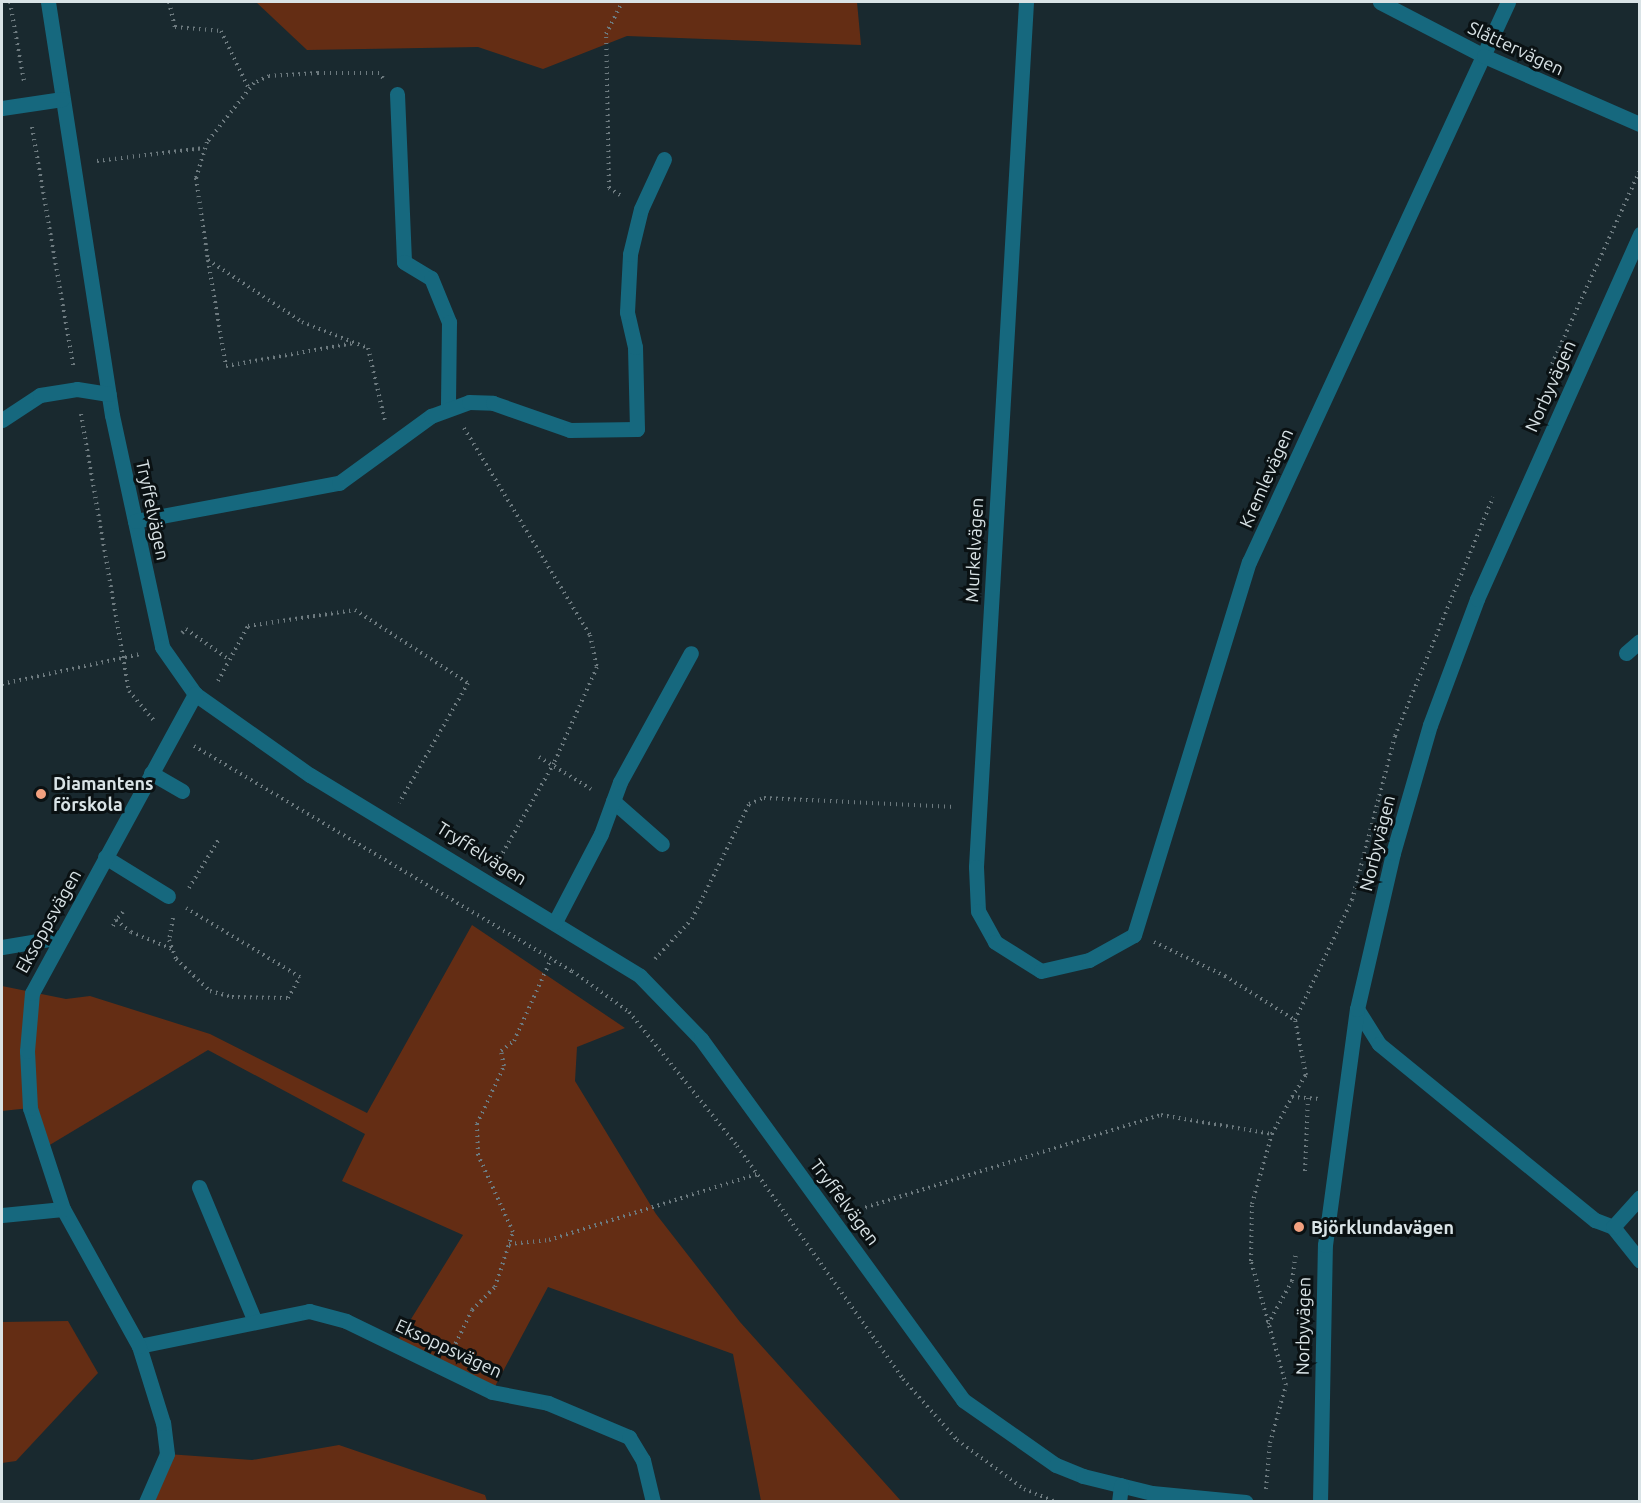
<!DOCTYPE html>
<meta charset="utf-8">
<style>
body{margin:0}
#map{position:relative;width:1641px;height:1503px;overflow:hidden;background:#19292f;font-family:Ubuntu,sans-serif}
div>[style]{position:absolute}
.green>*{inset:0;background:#642d14}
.path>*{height:4px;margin-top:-2px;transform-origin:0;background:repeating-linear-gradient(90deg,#6d7a7f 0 1.5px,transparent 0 6px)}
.minor>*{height:15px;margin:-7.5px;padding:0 7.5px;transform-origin:7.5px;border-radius:7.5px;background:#16687e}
.dots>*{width:16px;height:16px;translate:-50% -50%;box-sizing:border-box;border:3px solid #0a1113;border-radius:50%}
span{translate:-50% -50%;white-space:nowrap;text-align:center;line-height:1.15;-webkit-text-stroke:6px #0a1113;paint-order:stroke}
.street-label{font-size:18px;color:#d9e3e6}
.poi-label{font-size:18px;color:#d9e3e6;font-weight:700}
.left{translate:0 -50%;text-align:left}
.frame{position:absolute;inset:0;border:3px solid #d9e3e6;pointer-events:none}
</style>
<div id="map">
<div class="green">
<i style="clip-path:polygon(256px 2px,857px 2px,861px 45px,627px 36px,543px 69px,478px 47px,307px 50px)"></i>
<i style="clip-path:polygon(472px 925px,625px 1028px,577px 1047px,575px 1081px,656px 1214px,740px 1322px,901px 1501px,761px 1501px,733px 1354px,548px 1287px,492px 1392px,395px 1345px,463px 1235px,342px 1181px,365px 1134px,208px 1050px,43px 1149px,30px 1108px,2px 1111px,2px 986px,66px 999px,90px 996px,210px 1034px,367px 1113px)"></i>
<i style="clip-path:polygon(68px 1321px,98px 1373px,16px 1461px,2px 1463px,2px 1322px)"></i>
<i style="clip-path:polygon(339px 1445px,485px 1495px,487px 1501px,146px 1502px,167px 1454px,252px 1460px)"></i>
</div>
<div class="path">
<i style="left:10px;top:2px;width:80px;rotate:80deg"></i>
<i style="left:169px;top:2px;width:26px;rotate:77deg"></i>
<i style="left:175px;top:27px;width:46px;rotate:5deg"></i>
<i style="left:221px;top:31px;width:62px;rotate:64.3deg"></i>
<i style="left:383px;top:78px;width:6px;rotate:-129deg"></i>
<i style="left:379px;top:73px;width:61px;rotate:180deg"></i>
<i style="left:318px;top:73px;width:49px;rotate:176.5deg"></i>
<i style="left:269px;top:76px;width:17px;rotate:155deg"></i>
<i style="left:254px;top:83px;width:75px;rotate:128.5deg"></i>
<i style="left:207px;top:142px;width:38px;rotate:107deg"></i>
<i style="left:196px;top:178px;width:83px;rotate:81.7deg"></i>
<i style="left:208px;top:260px;width:113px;rotate:33.4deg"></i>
<i style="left:302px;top:322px;width:71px;rotate:21.5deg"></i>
<i style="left:368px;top:348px;width:75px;rotate:76.9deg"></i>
<i style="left:32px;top:127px;width:242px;rotate:80.2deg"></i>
<i style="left:97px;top:161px;width:108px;rotate:-6.9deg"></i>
<i style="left:620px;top:195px;width:13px;rotate:-148deg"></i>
<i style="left:609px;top:188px;width:154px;rotate:-91.1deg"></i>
<i style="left:606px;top:34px;width:36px;rotate:-63deg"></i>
<i style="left:208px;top:260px;width:108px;rotate:80.4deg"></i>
<i style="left:226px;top:366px;width:130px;rotate:-10.2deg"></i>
<i style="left:1552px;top:364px;width:213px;rotate:-65.6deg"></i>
<i style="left:81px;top:414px;width:281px;rotate:80.2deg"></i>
<i style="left:129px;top:691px;width:40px;rotate:50deg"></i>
<i style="left:464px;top:428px;width:242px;rotate:58.7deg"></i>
<i style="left:590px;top:635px;width:33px;rotate:78deg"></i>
<i style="left:597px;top:667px;width:105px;rotate:114.1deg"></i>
<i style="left:554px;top:763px;width:113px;rotate:119.7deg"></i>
<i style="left:182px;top:633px;width:6px;rotate:-45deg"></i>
<i style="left:186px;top:629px;width:52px;rotate:35.5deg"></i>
<i style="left:218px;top:681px;width:63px;rotate:-61.4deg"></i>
<i style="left:248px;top:626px;width:108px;rotate:-8.5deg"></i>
<i style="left:355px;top:610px;width:135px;rotate:32.9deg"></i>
<i style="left:468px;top:683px;width:138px;rotate:119.9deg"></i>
<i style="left:2px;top:684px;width:142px;rotate:-12.2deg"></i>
<i style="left:194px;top:746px;width:440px;rotate:30.8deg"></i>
<i style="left:572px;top:971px;width:70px;rotate:35.7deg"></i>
<i style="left:629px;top:1012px;width:172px;rotate:51.1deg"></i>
<i style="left:737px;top:1146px;width:286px;rotate:54.5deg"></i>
<i style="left:903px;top:1379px;width:81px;rotate:48.5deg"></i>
<i style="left:957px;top:1440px;width:83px;rotate:36.2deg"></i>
<i style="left:1024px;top:1489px;width:35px;rotate:22deg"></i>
<i style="left:539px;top:757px;width:61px;rotate:31.6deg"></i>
<i style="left:189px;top:888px;width:57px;rotate:-58.5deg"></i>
<i style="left:123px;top:912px;width:11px;rotate:131deg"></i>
<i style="left:116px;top:920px;width:19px;rotate:39deg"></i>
<i style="left:131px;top:932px;width:44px;rotate:22.5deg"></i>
<i style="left:173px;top:918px;width:22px;rotate:100deg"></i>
<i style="left:169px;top:940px;width:20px;rotate:70deg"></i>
<i style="left:176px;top:959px;width:47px;rotate:43.3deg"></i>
<i style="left:210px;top:991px;width:23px;rotate:15deg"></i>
<i style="left:232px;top:997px;width:56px;rotate:1deg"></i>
<i style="left:288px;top:998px;width:24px;rotate:-60deg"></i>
<i style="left:300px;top:977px;width:133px;rotate:-148.8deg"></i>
<i style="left:113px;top:926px;width:7px;rotate:-63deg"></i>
<i style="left:1154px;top:942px;width:79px;rotate:25.6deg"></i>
<i style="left:1225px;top:976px;width:83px;rotate:32.2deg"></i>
<i style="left:655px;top:959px;width:54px;rotate:-47.2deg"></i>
<i style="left:692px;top:919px;width:128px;rotate:-63.6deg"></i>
<i style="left:749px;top:804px;width:16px;rotate:-22deg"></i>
<i style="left:764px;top:798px;width:192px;rotate:2.7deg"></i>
<i style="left:1292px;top:1097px;width:26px;rotate:-58deg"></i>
<i style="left:1306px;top:1075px;width:56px;rotate:-101.3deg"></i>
<i style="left:1295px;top:1020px;width:133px;rotate:-64.6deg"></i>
<i style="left:1352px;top:900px;width:170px;rotate:-75.3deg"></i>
<i style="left:1395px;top:736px;width:258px;rotate:-67.7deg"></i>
<i style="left:1305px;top:1171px;width:73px;rotate:-87.6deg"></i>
<i style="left:854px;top:1211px;width:322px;rotate:-17.4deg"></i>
<i style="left:1161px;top:1115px;width:113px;rotate:9.7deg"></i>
<i style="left:509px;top:1244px;width:40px;rotate:-5.7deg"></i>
<i style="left:549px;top:1240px;width:218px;rotate:-17.6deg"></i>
<i style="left:1268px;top:1324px;width:49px;rotate:-60.8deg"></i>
<i style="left:1292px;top:1281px;width:30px;rotate:-82deg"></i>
<i style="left:453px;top:1349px;width:43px;rotate:-64deg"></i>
<i style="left:472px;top:1310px;width:33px;rotate:-45deg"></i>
<i style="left:495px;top:1287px;width:58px;rotate:-71.9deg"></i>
<i style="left:513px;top:1232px;width:85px;rotate:-114.4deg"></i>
<i style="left:478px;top:1155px;width:31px;rotate:-92deg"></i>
<i style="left:477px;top:1124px;width:64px;rotate:-65deg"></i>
<i style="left:504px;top:1066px;width:15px;rotate:-101deg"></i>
<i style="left:501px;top:1051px;width:16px;rotate:-38deg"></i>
<i style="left:514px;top:1041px;width:90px;rotate:-65.7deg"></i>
<i style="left:1266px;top:1489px;width:46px;rotate:-85deg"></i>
<i style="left:1270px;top:1443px;width:60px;rotate:-74.6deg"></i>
<i style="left:1286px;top:1385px;width:129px;rotate:-105.8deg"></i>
<i style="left:1251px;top:1261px;width:57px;rotate:-89deg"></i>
<i style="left:1252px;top:1204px;width:73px;rotate:-74.1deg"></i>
<i style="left:1272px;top:1134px;width:42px;rotate:-61.6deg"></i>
<i style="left:1292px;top:1097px;width:28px;rotate:4deg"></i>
</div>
<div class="minor">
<i style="left:48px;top:2px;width:418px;rotate:81.2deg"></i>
<i style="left:112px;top:415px;width:237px;rotate:77.8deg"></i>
<i style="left:162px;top:647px;width:57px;rotate:54.9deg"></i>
<i style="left:195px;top:694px;width:141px;rotate:35.2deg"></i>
<i style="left:310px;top:775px;width:386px;rotate:31.3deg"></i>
<i style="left:640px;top:976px;width:88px;rotate:45.9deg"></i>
<i style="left:701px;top:1039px;width:446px;rotate:54deg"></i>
<i style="left:963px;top:1400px;width:113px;rotate:35deg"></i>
<i style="left:1056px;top:1465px;width:29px;rotate:22deg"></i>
<i style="left:1083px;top:1476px;width:71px;rotate:13.8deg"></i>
<i style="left:1152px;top:1493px;width:94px;rotate:5.5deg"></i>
<i style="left:1026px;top:2px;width:866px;rotate:93.31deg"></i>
<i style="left:976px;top:867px;width:44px;rotate:87.4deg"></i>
<i style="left:978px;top:911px;width:35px;rotate:61deg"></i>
<i style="left:995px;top:942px;width:54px;rotate:32.2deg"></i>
<i style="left:1041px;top:971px;width:49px;rotate:-12.9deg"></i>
<i style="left:1089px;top:960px;width:51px;rotate:-29.1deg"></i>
<i style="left:1134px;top:935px;width:390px;rotate:-72.9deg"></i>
<i style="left:1249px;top:562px;width:617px;rotate:-65.18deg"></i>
<i style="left:1380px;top:2px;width:117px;rotate:27.4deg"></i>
<i style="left:1484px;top:56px;width:170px;rotate:23.6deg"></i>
<i style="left:397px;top:94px;width:168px;rotate:87.6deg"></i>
<i style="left:404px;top:262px;width:31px;rotate:31deg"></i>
<i style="left:431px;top:278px;width:48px;rotate:67.8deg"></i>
<i style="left:449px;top:322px;width:86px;rotate:90.7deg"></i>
<i style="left:2px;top:108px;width:61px;rotate:-8.5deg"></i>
<i style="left:2px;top:420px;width:45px;rotate:-33.3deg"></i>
<i style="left:40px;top:395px;width:37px;rotate:-9deg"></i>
<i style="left:77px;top:389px;width:32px;rotate:9deg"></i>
<i style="left:135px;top:521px;width:208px;rotate:-10.6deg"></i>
<i style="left:339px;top:483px;width:114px;rotate:-36.1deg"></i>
<i style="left:431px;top:416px;width:40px;rotate:-20.2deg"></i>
<i style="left:469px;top:402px;width:24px;rotate:2deg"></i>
<i style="left:493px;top:403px;width:82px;rotate:19.3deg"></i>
<i style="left:570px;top:430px;width:67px;rotate:-0.9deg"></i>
<i style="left:637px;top:429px;width:82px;rotate:-91.4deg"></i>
<i style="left:635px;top:347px;width:36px;rotate:-103deg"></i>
<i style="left:627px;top:312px;width:58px;rotate:-87deg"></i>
<i style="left:630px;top:254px;width:46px;rotate:-76.3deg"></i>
<i style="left:641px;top:209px;width:55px;rotate:-65.3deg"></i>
<i style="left:1626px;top:653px;width:18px;rotate:-41deg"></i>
<i style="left:151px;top:773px;width:36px;rotate:30deg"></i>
<i style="left:613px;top:801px;width:65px;rotate:41.3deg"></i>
<i style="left:105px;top:857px;width:74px;rotate:31.8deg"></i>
<i style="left:555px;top:922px;width:99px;rotate:-62.4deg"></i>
<i style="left:601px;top:834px;width:55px;rotate:-69.9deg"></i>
<i style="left:620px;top:782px;width:147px;rotate:-61.2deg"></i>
<i style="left:2px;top:947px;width:61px;rotate:-9.5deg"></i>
<i style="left:1357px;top:1009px;width:41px;rotate:57.8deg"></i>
<i style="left:1379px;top:1044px;width:279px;rotate:39.2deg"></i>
<i style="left:1595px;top:1220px;width:19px;rotate:21deg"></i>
<i style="left:1613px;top:1227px;width:43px;rotate:51.5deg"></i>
<i style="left:199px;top:1187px;width:143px;rotate:67.4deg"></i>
<i style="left:2px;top:1215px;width:61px;rotate:-5.6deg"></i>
<i style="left:1613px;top:1227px;width:40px;rotate:-48deg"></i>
<i style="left:139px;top:1346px;width:174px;rotate:-11.6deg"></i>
<i style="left:309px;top:1311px;width:38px;rotate:15deg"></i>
<i style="left:346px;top:1321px;width:162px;rotate:25.9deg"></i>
<i style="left:492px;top:1392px;width:57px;rotate:11.1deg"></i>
<i style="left:548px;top:1403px;width:88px;rotate:22.8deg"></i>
<i style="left:629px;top:1437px;width:27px;rotate:59deg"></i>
<i style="left:643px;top:1460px;width:43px;rotate:76.6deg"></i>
<i style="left:146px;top:1502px;width:52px;rotate:-66.4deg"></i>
<i style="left:167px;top:1454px;width:31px;rotate:-97deg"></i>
<i style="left:163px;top:1423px;width:81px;rotate:-107.3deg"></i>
<i style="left:139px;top:1346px;width:157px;rotate:-119deg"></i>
<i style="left:63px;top:1209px;width:106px;rotate:-108.1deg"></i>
<i style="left:30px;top:1108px;width:57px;rotate:-93deg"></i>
<i style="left:27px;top:1051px;width:58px;rotate:-85.1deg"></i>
<i style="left:32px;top:993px;width:341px;rotate:-61.4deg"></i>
<i style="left:1119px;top:1502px;width:17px;rotate:-83deg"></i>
<i style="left:1320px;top:1502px;width:257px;rotate:-88.9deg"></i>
<i style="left:1325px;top:1245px;width:238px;rotate:-82.3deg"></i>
<i style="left:1357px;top:1009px;width:160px;rotate:-77deg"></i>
<i style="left:1393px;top:853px;width:133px;rotate:-73.9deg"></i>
<i style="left:1430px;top:725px;width:134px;rotate:-69.5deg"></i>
<i style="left:1477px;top:599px;width:400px;rotate:-65.9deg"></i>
</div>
<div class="dots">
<i style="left:41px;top:794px;background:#f2a07f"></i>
<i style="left:1299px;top:1227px;background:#f2a07f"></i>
</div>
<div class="street-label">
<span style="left:1516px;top:48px;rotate:25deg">Slåttervägen</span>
<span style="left:1550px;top:386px;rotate:-66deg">Norbyvägen</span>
<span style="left:1266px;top:478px;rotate:-66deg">Kremlevägen</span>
<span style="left:153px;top:510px;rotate:78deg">Tryffelvägen</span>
<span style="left:974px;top:550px;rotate:-87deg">Murkelvägen</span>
<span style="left:1377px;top:843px;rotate:-76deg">Norbyvägen</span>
<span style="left:482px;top:853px;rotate:32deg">Tryffelvägen</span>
<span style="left:48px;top:921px;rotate:-61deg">Eksoppsvägen</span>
<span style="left:845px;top:1202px;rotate:53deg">Tryffelvägen</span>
<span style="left:1303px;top:1326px;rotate:-89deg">Norbyvägen</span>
<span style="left:449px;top:1348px;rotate:25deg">Eksoppsvägen</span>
</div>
<div class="poi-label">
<span class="left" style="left:53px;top:794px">Diamantens<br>förskola</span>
<span class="left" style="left:1311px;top:1227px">Björklundavägen</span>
</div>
<div class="frame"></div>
</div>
